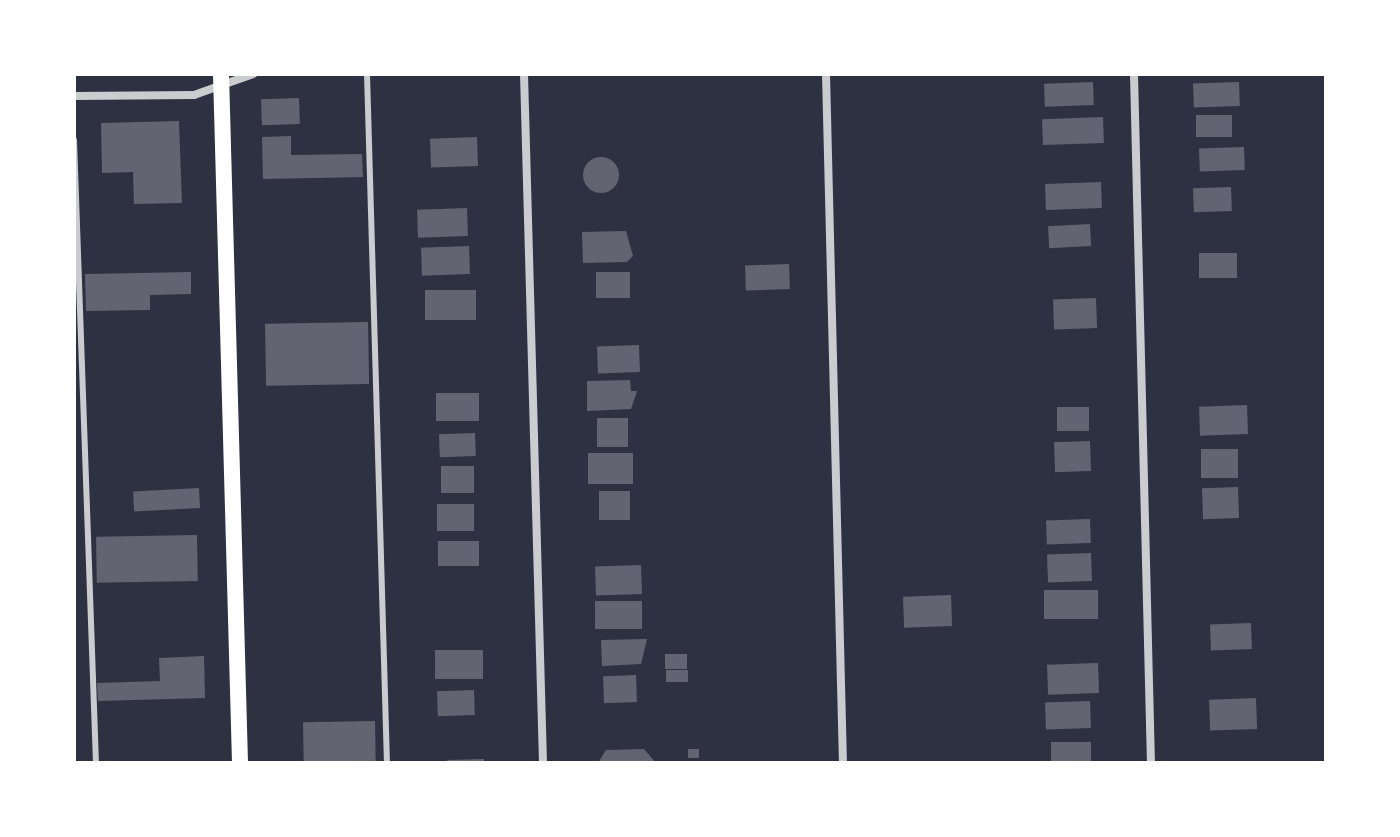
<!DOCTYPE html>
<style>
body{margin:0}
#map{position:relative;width:1400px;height:837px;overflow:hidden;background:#2d3142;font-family:Lato,sans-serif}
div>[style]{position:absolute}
.building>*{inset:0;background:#626471;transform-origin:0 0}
.round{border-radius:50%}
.service>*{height:6px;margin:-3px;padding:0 3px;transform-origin:3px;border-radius:3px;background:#caccd0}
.minor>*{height:8px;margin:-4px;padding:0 4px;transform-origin:4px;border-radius:4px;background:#caccd0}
.secondary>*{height:16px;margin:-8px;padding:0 8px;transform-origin:8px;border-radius:8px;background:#fff}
span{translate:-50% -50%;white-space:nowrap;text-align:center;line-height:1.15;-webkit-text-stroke:8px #fff;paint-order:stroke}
.frame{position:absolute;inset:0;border:76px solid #fff;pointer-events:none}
</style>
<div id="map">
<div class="building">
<i style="left:1093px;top:82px;width:23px;height:49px;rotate:88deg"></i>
<i style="left:1239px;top:82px;width:24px;height:46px;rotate:88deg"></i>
<i style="left:299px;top:98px;width:26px;height:38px;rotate:88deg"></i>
<i style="left:1232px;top:115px;width:22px;height:36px;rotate:90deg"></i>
<i style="left:1103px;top:117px;width:26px;height:61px;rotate:88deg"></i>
<i style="clip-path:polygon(179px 121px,182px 203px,134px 204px,133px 172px,102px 173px,101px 123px)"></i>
<i style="clip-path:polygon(291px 136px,291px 155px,362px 154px,363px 177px,263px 179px,262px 137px)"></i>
<i style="left:477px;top:137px;width:29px;height:47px;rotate:88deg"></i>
<i style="left:1244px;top:147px;width:23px;height:45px;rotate:88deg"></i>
<i class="round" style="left:583px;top:157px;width:36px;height:36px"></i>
<i style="left:1101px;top:182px;width:26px;height:56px;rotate:88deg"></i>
<i style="left:1231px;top:187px;width:24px;height:38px;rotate:88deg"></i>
<i style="left:467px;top:208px;width:28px;height:50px;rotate:88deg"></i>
<i style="left:1090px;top:224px;width:22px;height:42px;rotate:87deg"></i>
<i style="clip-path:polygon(626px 231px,633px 256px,627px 262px,583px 263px,582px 232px)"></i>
<i style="left:469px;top:246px;width:28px;height:48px;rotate:88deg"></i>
<i style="left:1237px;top:253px;width:25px;height:38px;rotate:90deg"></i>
<i style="left:789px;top:264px;width:25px;height:44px;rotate:88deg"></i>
<i style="clip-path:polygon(191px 272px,191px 294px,150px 295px,150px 310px,86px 311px,85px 274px)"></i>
<i style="left:596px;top:272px;width:34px;height:26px"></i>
<i style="left:476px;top:290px;width:30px;height:51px;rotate:90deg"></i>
<i style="left:1096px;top:298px;width:30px;height:43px;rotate:88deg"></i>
<i style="left:368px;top:322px;width:62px;height:103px;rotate:89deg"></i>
<i style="left:639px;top:345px;width:27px;height:42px;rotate:88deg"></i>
<i style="clip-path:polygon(630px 380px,631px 391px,637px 391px,631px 409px,587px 411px,587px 381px)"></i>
<i style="left:479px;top:393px;width:28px;height:43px;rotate:90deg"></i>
<i style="left:1247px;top:405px;width:29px;height:48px;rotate:88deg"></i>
<i style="left:1089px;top:407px;width:24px;height:32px;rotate:90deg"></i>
<i style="left:597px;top:418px;width:31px;height:29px"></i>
<i style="left:475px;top:433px;width:23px;height:36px;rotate:88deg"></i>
<i style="left:1090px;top:441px;width:30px;height:36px;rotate:88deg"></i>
<i style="left:1201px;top:449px;width:37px;height:29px"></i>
<i style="left:633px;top:453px;width:31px;height:45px;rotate:90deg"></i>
<i style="left:474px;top:466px;width:27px;height:33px;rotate:90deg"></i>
<i style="left:1238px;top:487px;width:31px;height:36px;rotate:88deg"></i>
<i style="left:199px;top:488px;width:20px;height:66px;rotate:87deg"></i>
<i style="left:599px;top:491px;width:31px;height:29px"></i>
<i style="left:474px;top:504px;width:27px;height:37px;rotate:90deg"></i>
<i style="left:1090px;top:519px;width:24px;height:44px;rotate:88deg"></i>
<i style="left:197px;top:535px;width:46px;height:101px;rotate:89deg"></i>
<i style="left:479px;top:541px;width:25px;height:41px;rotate:90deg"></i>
<i style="left:1091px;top:553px;width:28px;height:44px;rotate:88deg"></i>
<i style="left:641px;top:565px;width:29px;height:46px;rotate:88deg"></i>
<i style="left:1098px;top:590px;width:29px;height:54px;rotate:90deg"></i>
<i style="left:951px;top:595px;width:31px;height:48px;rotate:88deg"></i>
<i style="left:642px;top:601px;width:28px;height:47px;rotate:90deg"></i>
<i style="left:1251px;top:623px;width:26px;height:41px;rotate:88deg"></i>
<i style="clip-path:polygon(647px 639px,641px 664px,602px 666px,601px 640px)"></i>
<i style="left:483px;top:650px;width:29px;height:48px;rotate:90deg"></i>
<i style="left:687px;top:654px;width:15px;height:22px;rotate:90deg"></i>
<i style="clip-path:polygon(204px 656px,205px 698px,98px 701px,97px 683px,160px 681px,159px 658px)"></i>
<i style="left:1098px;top:663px;width:30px;height:51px;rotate:88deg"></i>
<i style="left:688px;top:670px;width:12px;height:22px;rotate:90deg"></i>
<i style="left:636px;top:675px;width:27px;height:33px;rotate:88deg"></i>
<i style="left:474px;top:690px;width:25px;height:37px;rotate:88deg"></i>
<i style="left:1256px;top:698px;width:31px;height:47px;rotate:88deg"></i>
<i style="left:1090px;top:701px;width:27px;height:45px;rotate:88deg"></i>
<i style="left:375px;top:721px;width:42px;height:72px;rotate:89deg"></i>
<i style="left:1091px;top:742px;width:21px;height:40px;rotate:90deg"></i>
<i style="clip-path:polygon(644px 749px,656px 763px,598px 763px,606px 750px)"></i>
<i style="left:688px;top:749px;width:11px;height:9px"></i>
<i style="clip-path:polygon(484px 759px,484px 763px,448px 763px,447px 760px)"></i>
</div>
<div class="service">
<i style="left:367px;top:74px;width:689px;rotate:88.34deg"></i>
<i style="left:74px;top:140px;width:623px;rotate:87.98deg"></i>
</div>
<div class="minor">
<i style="left:524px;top:74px;width:689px;rotate:88.42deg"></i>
<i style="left:826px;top:74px;width:689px;rotate:88.59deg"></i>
<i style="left:1134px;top:74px;width:689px;rotate:88.59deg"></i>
<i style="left:74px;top:96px;width:120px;rotate:-0.5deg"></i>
<i style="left:194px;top:95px;width:63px;rotate:-19.6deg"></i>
</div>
<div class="secondary">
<i style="left:221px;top:74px;width:689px;rotate:88.42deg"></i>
</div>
<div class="frame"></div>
</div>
